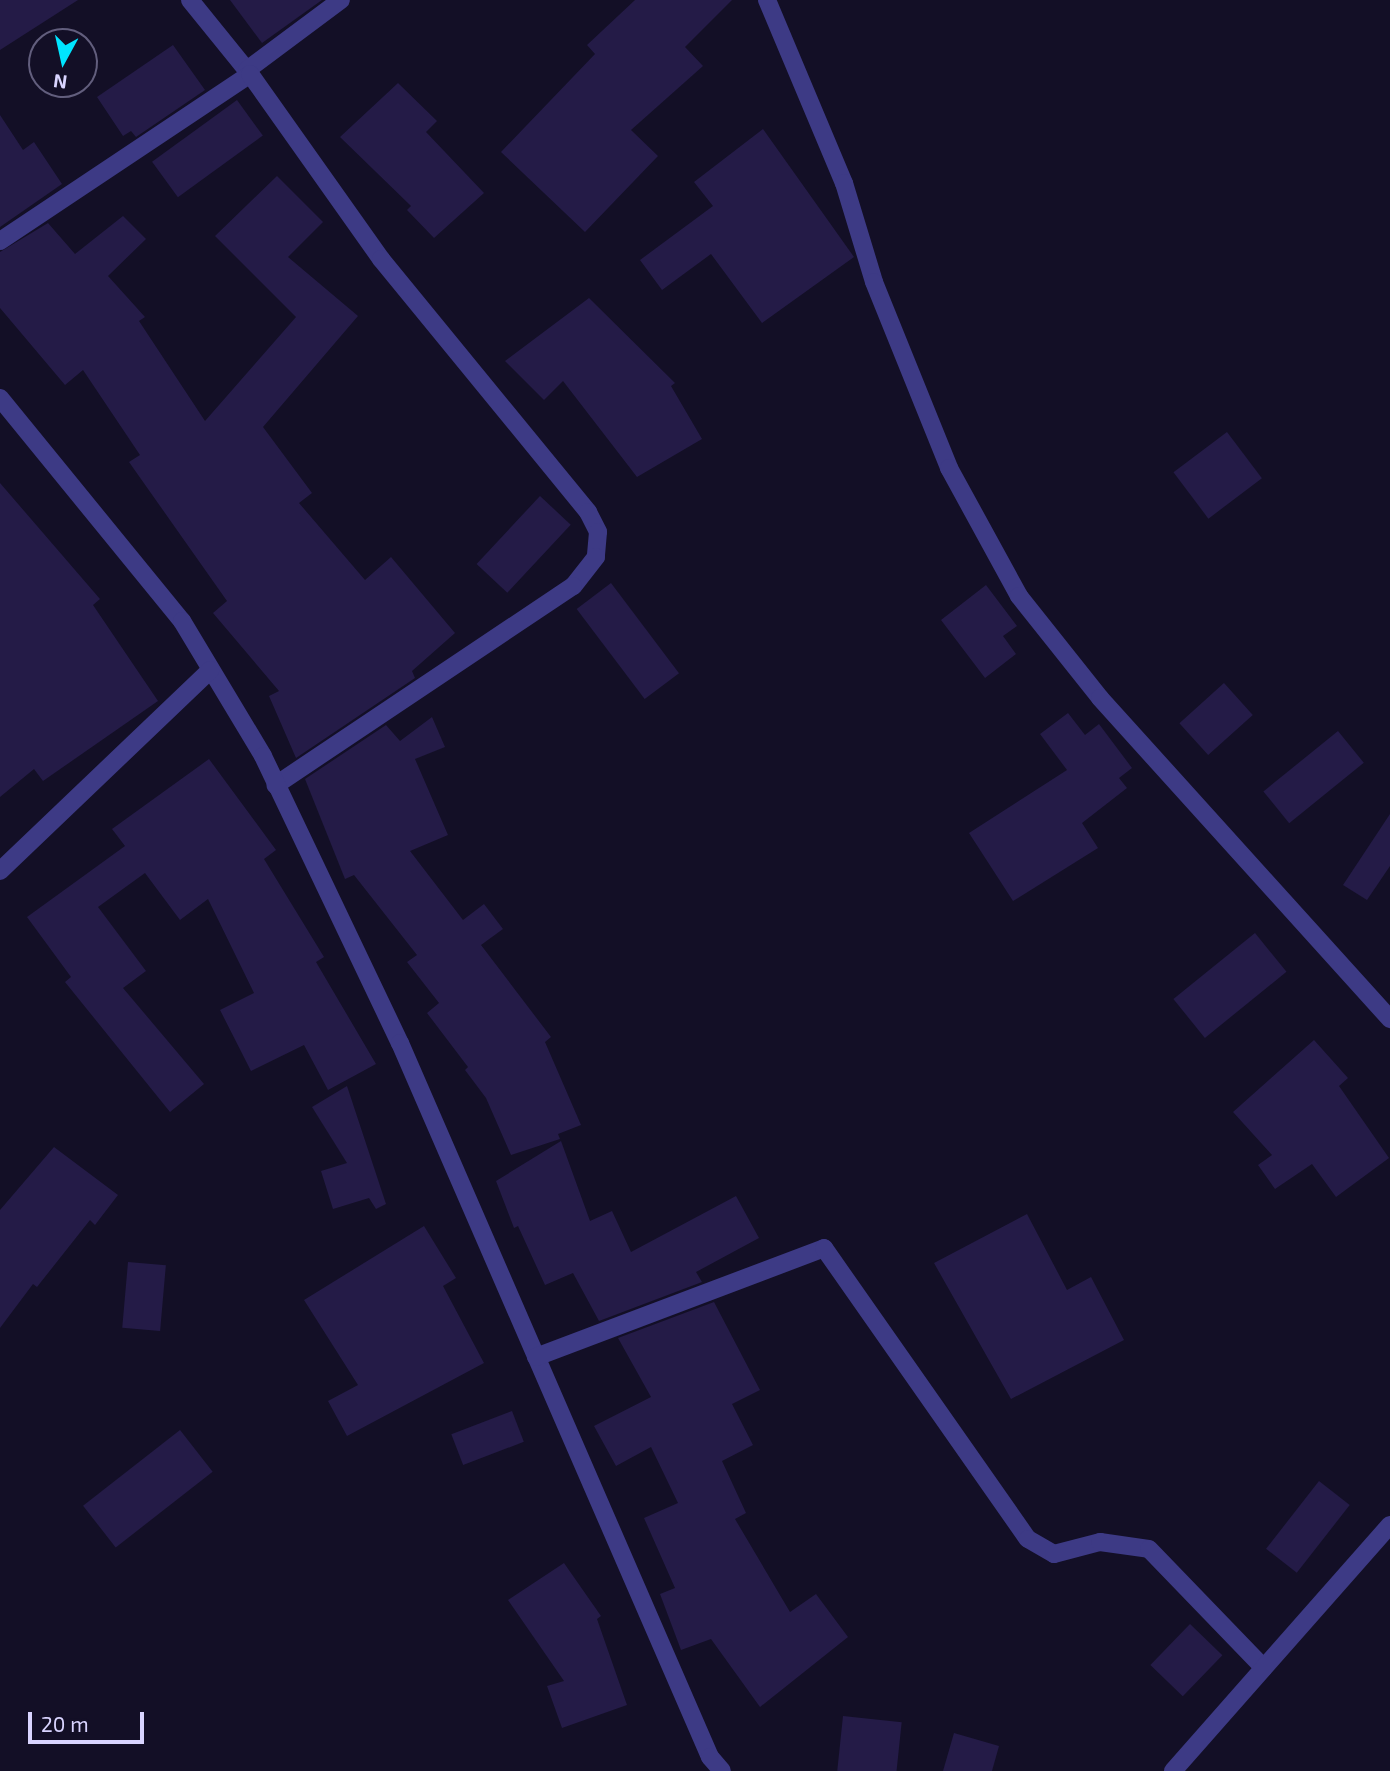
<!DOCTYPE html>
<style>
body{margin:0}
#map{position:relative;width:1390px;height:1771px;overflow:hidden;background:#130f26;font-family:"Exo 2",sans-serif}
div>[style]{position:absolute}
.building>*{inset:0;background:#241b47;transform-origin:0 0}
.street>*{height:18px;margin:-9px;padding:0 9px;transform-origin:9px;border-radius:9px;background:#3d3a85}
span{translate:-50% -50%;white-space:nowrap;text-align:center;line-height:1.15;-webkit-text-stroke:6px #130f26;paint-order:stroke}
.north{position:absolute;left:28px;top:28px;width:70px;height:70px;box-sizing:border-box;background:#130f26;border:2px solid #625e7d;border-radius:50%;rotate:188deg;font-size:19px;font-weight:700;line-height:28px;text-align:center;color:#d9d4ff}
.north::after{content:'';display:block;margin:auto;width:24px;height:32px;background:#00e5ff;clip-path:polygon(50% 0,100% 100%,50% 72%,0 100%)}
.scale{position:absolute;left:28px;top:1712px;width:116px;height:32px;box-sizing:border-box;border:4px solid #d9d4ff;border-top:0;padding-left:9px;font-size:21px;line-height:24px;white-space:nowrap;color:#d9d4ff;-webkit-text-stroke:5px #130f26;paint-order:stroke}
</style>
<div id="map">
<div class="building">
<i style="clip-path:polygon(0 0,78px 0,0 50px)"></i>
<i style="clip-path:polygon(230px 0,322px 0,262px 43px)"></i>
<i style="clip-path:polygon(635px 0,732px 0,685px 47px,703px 66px,631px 130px,658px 156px,585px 232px,501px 152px,595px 54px,587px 45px)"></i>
<i style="clip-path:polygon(173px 45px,205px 90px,136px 137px,131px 131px,123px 136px,97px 97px)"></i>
<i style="clip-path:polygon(398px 83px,437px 121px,426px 132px,484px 193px,434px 238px,407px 210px,411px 206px,340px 137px)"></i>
<i style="left:237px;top:100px;width:44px;height:105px;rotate:54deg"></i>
<i style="clip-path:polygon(0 115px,23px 150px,34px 142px,62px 184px,0 227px)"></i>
<i style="clip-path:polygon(763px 129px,854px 257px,762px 323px,711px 254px,662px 290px,640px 260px,713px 206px,694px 182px)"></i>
<i style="clip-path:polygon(277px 176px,323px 222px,288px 257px,358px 316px,263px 427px,312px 493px,299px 503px,365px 580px,391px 557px,455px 633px,412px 671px,415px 678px,296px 758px,269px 696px,279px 691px,213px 613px,227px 601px,129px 462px,140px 455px,83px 370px,65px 385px,0 308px,0 252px,48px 223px,75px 254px,123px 216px,146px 239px,108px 276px,145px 317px,139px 321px,205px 421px,296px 317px,215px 236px)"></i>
<i style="clip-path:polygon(589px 298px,675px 383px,671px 386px,702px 439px,637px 477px,563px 381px,544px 400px,505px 361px)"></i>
<i style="left:1227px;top:432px;width:58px;height:67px;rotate:53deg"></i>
<i style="clip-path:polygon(0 483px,100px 599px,93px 605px,158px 701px,43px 781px,34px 769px,0 797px)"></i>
<i style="left:540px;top:496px;width:42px;height:93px;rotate:43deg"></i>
<i style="left:611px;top:583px;width:113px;height:43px;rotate:53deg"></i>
<i style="clip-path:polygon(986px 585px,1017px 626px,1003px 636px,1016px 654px,985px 678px,941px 620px)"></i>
<i style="left:1224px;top:683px;width:43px;height:60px;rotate:48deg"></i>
<i style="clip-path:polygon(1068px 713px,1085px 735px,1099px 724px,1132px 768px,1119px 778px,1127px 788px,1082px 823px,1098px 848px,1013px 901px,969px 833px,1067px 770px,1040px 734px)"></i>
<i style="clip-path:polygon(432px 717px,445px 747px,415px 759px,448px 835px,410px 851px,463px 920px,484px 904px,503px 929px,481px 945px,551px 1037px,545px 1042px,581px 1125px,558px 1134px,560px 1139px,511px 1155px,486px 1098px,465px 1070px,468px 1067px,427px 1013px,439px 1003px,407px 962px,417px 955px,354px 875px,345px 879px,305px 779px,386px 725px,400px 741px)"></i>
<i style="left:1338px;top:731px;width:41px;height:96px;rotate:51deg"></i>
<i style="clip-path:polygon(209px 759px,276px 850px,264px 859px,324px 957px,316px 962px,376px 1064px,328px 1090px,304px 1045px,251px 1071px,220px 1010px,254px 993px,208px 899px,180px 920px,145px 873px,98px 907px,146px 971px,123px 988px,204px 1084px,170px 1112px,65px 982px,71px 977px,27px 917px,125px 846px,112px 829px)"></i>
<i style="clip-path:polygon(1390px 814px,1390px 866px,1367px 900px,1343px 885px)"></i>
<i style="left:1255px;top:933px;width:50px;height:105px;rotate:51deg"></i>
<i style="clip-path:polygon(1314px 1040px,1348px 1078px,1339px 1086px,1389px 1158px,1336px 1197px,1312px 1164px,1275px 1189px,1258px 1165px,1272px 1155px,1233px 1112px)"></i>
<i style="clip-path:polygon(347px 1086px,386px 1204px,376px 1209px,369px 1198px,333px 1209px,321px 1171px,347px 1163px,312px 1107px)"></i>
<i style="clip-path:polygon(561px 1141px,590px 1221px,612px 1211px,631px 1252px,736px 1196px,759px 1238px,696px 1272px,702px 1282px,599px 1321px,573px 1273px,545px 1285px,518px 1226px,514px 1228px,496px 1181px)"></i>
<i style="clip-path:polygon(54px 1147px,118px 1195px,95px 1225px,90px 1220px,37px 1287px,33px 1284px,0 1328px,0 1210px)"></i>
<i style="clip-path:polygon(1027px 1214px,1067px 1290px,1091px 1277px,1124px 1340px,1011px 1399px,934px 1263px)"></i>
<i style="clip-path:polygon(424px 1226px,456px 1278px,443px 1286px,484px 1363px,347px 1436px,328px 1401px,358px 1385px,304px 1300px)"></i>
<i style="left:128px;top:1262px;width:38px;height:66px;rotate:5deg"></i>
<i style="clip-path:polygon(714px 1302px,760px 1390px,732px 1404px,753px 1445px,722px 1461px,746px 1513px,735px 1519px,790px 1612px,816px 1594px,848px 1637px,760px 1707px,711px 1639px,681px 1650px,660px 1594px,675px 1588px,644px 1518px,678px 1503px,651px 1447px,616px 1466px,594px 1426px,651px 1397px,618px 1338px)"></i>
<i style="left:512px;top:1411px;width:33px;height:65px;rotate:69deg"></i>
<i style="left:180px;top:1430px;width:53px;height:123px;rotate:52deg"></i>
<i style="left:1319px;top:1481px;width:39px;height:86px;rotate:38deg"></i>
<i style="clip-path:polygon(564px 1563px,601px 1616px,597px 1619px,627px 1705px,562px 1728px,547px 1686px,564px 1681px,508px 1600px)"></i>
<i style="left:1190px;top:1624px;width:45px;height:57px;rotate:44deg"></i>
<i style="left:843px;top:1716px;width:59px;height:55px;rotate:6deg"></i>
<i style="clip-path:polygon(954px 1733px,999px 1746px,992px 1771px,943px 1771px)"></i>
</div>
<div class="street">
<i style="left:190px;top:0;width:95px;rotate:51deg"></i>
<i style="left:767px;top:0;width:199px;rotate:67.2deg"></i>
<i style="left:844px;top:183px;width:103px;rotate:73.1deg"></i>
<i style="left:874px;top:282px;width:201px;rotate:68deg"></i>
<i style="left:949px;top:468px;width:146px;rotate:61.3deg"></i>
<i style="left:1019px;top:596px;width:130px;rotate:51.5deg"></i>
<i style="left:1100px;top:698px;width:433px;rotate:47.9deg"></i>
<i style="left:247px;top:70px;width:117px;rotate:-36.7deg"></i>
<i style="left:0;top:241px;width:301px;rotate:-33.7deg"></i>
<i style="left:250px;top:74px;width:227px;rotate:54.7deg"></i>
<i style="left:381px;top:259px;width:327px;rotate:50.7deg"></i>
<i style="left:588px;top:512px;width:22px;rotate:63deg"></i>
<i style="left:598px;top:532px;width:25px;rotate:95deg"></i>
<i style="left:596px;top:557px;width:37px;rotate:128deg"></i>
<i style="left:573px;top:586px;width:358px;rotate:146.2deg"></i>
<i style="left:0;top:398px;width:288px;rotate:50.8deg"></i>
<i style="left:182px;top:621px;width:157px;rotate:59deg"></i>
<i style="left:263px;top:756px;width:318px;rotate:64.5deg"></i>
<i style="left:400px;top:1043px;width:778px;rotate:66.53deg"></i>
<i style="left:710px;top:1757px;width:18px;rotate:49deg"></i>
<i style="left:0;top:871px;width:291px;rotate:-43.7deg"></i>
<i style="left:536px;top:1357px;width:308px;rotate:-20.7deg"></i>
<i style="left:824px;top:1248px;width:355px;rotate:55deg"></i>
<i style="left:1028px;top:1539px;width:30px;rotate:30deg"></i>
<i style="left:1054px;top:1554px;width:48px;rotate:-14.6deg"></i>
<i style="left:1100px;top:1542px;width:49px;rotate:8.1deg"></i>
<i style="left:1149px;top:1549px;width:165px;rotate:46deg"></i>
<i style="left:1173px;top:1771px;width:328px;rotate:-48.6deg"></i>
</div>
<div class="north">N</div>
<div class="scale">20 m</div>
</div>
